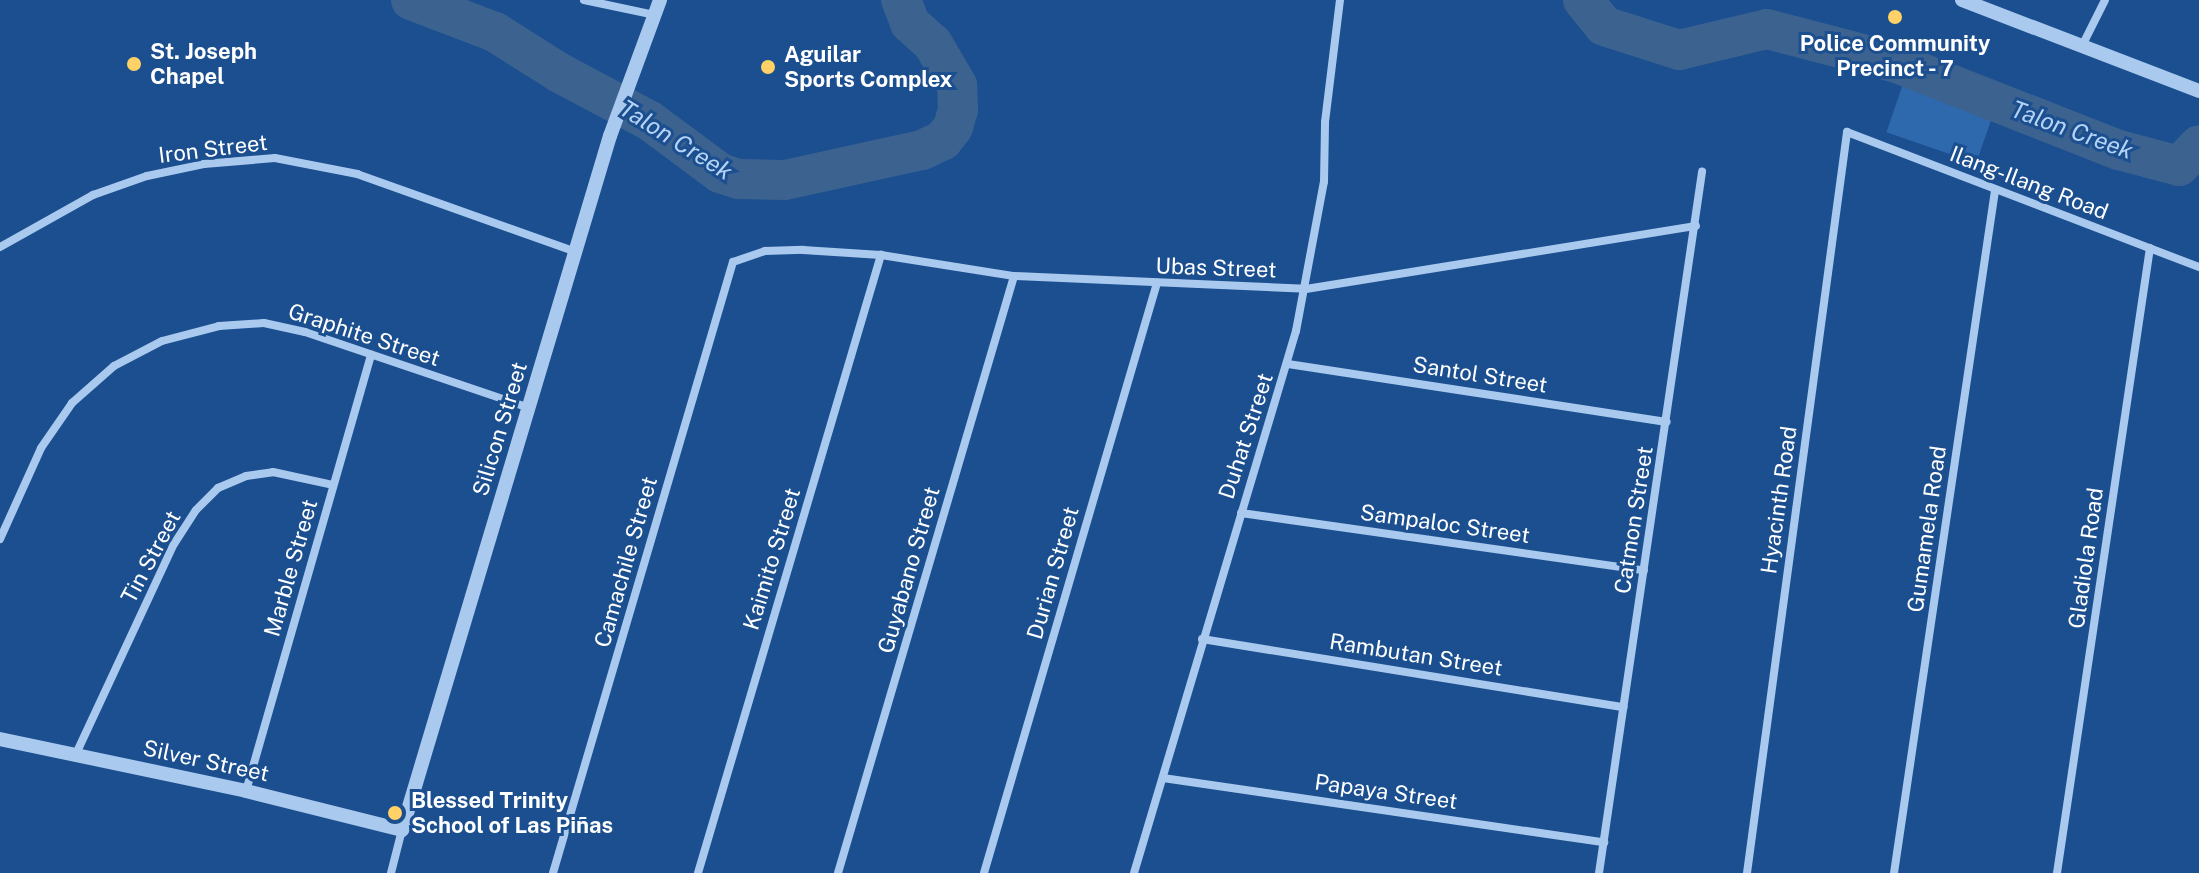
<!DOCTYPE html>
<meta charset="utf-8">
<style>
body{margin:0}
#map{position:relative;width:2199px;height:873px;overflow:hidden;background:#1b4f8f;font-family:"Public Sans",sans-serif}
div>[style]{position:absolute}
.green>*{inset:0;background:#2e69ad;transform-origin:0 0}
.river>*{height:40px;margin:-20px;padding:0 20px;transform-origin:20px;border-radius:20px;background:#3c6290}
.minor>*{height:8px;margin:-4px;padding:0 4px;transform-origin:4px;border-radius:4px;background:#a9c9ee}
.tertiary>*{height:14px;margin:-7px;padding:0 7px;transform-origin:7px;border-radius:7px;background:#a9c9ee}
.dots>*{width:22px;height:22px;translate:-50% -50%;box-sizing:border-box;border:4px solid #1b4f8f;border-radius:50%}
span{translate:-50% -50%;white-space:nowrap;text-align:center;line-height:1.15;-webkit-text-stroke:6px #1b4f8f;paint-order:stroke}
.poi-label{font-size:22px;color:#fff;font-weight:700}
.left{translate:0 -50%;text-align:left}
.street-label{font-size:22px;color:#fff}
.water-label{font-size:24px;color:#b5d3f5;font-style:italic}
</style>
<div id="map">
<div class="green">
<i style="left:1903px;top:84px;width:95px;height:51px;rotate:19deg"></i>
</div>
<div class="river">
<i style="left:411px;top:0;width:90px;rotate:20.9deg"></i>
<i style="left:495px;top:32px;width:75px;rotate:32.4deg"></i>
<i style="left:558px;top:72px;width:104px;rotate:28deg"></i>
<i style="left:650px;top:121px;width:87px;rotate:36.6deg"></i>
<i style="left:720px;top:173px;width:20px;rotate:18deg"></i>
<i style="left:739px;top:179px;width:46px;rotate:1.2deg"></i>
<i style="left:785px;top:180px;width:140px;rotate:-12.4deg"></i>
<i style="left:922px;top:150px;width:23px;rotate:-25deg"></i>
<i style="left:943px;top:140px;width:16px;rotate:-52deg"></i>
<i style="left:953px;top:127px;width:18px;rotate:-74deg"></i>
<i style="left:958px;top:110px;width:25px;rotate:-92deg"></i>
<i style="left:957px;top:85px;width:48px;rotate:-120.3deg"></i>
<i style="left:933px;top:44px;width:31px;rotate:-138deg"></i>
<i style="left:910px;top:23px;width:25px;rotate:-111deg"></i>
<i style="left:1583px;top:0;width:33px;rotate:51deg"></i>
<i style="left:1604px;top:26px;width:79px;rotate:17.7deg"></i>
<i style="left:1679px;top:50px;width:90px;rotate:-13.4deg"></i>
<i style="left:1767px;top:29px;width:131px;rotate:14.6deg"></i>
<i style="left:1894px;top:62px;width:242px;rotate:21.4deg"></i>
<i style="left:2119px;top:150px;width:62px;rotate:14.9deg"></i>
<i style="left:2179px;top:166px;width:29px;rotate:-46deg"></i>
</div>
<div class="minor">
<i style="left:584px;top:0;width:73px;rotate:11.9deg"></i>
<i style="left:2082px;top:46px;width:51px;rotate:-63.4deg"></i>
<i style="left:0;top:247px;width:107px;rotate:-29.2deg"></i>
<i style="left:93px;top:195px;width:57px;rotate:-19.4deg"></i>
<i style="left:147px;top:176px;width:58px;rotate:-11.9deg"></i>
<i style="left:204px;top:164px;width:71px;rotate:-4.8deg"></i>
<i style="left:275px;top:158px;width:84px;rotate:11deg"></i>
<i style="left:357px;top:174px;width:232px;rotate:19.6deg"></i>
<i style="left:1288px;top:364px;width:383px;rotate:8.7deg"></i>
<i style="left:1241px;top:513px;width:407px;rotate:8.1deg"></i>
<i style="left:0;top:539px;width:100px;rotate:-65.7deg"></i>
<i style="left:41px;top:448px;width:55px;rotate:-55.4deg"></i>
<i style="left:72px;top:403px;width:56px;rotate:-41.4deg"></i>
<i style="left:114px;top:366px;width:54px;rotate:-27.5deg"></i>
<i style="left:162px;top:341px;width:59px;rotate:-14.7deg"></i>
<i style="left:219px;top:326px;width:45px;rotate:-3.8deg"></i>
<i style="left:264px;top:323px;width:42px;rotate:12.4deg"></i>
<i style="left:305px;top:332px;width:237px;rotate:18.7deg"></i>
<i style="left:1202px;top:639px;width:427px;rotate:9.2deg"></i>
<i style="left:75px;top:756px;width:234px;rotate:-65deg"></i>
<i style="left:174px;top:544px;width:40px;rotate:-57.1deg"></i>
<i style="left:196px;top:510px;width:31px;rotate:-45deg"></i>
<i style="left:218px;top:488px;width:30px;rotate:-23deg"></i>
<i style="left:246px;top:476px;width:27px;rotate:-8deg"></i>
<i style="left:273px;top:472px;width:61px;rotate:12.2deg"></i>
<i style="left:1163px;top:778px;width:446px;rotate:8.3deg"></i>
<i style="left:246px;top:791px;width:454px;rotate:-74deg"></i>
<i style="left:391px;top:873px;width:44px;rotate:-75.7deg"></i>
<i style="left:553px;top:873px;width:637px;rotate:-73.59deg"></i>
<i style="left:733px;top:262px;width:34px;rotate:-19deg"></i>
<i style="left:765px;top:251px;width:38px;rotate:-2deg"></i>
<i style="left:803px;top:250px;width:78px;rotate:3.7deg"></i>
<i style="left:881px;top:255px;width:135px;rotate:9deg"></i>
<i style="left:1014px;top:276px;width:292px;rotate:2.5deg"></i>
<i style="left:1306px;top:289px;width:395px;rotate:-9.2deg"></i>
<i style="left:698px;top:873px;width:645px;rotate:-73.51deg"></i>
<i style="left:838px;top:873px;width:622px;rotate:-73.57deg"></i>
<i style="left:984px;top:873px;width:615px;rotate:-73.66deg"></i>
<i style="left:1134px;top:873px;width:566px;rotate:-73.36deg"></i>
<i style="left:1296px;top:331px;width:152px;rotate:-79.4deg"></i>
<i style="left:1324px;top:182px;width:60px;rotate:-89deg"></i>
<i style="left:1325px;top:122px;width:123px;rotate:-83deg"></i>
<i style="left:1599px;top:873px;width:709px;rotate:-81.64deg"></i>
<i style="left:1747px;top:873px;width:748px;rotate:-82.31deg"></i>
<i style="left:1847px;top:132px;width:377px;rotate:21deg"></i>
<i style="left:1894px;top:873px;width:689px;rotate:-81.58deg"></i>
<i style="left:2057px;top:873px;width:632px;rotate:-81.54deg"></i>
</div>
<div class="tertiary">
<i style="left:1962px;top:0;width:254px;rotate:21deg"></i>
<i style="left:0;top:739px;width:251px;rotate:11.9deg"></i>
<i style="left:246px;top:791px;width:161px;rotate:14deg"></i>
<i style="left:402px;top:830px;width:724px;rotate:-73.32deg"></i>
<i style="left:610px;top:136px;width:145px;rotate:-69.8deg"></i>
</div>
<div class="dots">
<i style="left:1895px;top:17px;background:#ffd166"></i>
<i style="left:134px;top:64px;background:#ffd166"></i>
<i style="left:768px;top:67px;background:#ffd166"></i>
<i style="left:395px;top:813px;background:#ffd166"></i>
</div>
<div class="poi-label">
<span style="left:1895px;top:56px">Police Community<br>Precinct - 7</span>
<span class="left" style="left:150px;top:64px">St. Joseph<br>Chapel</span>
<span class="left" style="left:784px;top:67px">Aguilar<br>Sports Complex</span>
<span class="left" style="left:411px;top:813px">Blessed Trinity<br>School of Las Piñas</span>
</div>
<div class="street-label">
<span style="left:213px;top:149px;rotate:-7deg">Iron Street</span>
<span style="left:2029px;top:183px;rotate:21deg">Ilang-Ilang Road</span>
<span style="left:1216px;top:268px;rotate:2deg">Ubas Street</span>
<span style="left:364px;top:335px;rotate:18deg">Graphite Street</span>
<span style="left:1480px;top:375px;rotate:9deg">Santol Street</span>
<span style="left:500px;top:429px;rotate:-73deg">Silicon Street</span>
<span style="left:1246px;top:436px;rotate:-72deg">Duhat Street</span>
<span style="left:1779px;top:500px;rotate:-82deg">Hyacinth Road</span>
<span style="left:1634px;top:520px;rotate:-81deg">Catmon Street</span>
<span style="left:1445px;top:524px;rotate:8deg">Sampaloc Street</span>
<span style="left:1927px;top:529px;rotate:-82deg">Gumamela Road</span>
<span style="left:151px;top:557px;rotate:-62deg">Tin Street</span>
<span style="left:2086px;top:558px;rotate:-82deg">Gladiola Road</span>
<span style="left:772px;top:559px;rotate:-73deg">Kaimito Street</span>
<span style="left:626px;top:562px;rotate:-74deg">Camachile Street</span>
<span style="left:291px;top:568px;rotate:-74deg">Marble Street</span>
<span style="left:909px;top:570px;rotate:-74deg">Guyabano Street</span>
<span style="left:1053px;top:573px;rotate:-74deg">Durian Street</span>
<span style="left:1416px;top:655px;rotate:9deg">Rambutan Street</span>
<span style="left:206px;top:761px;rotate:12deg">Silver Street</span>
<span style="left:1386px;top:792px;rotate:8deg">Papaya Street</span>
</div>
<div class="water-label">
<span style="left:2072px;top:130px;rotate:20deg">Talon Creek</span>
<span style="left:676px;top:140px;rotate:32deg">Talon Creek</span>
</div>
</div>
